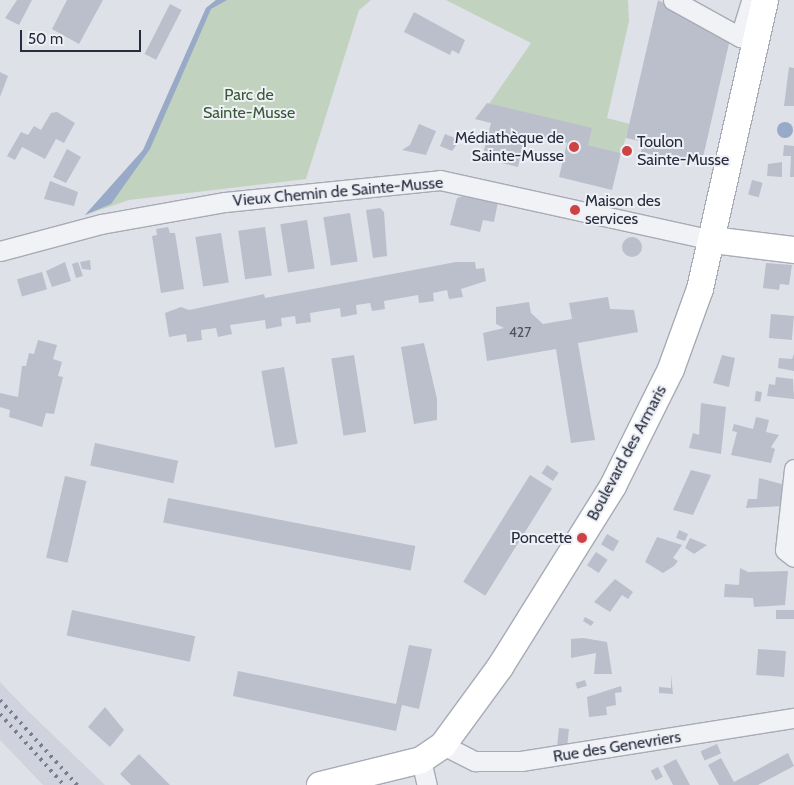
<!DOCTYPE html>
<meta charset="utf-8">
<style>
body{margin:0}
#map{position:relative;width:794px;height:785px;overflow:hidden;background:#dee1e8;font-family:Cabin,sans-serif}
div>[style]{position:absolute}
.built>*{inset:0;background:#d0d3dd}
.green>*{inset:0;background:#c1d2bf}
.water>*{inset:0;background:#99aac8}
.round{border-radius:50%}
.building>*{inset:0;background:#bbbfcb;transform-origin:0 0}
.roads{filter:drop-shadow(1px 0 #a7abb5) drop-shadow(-1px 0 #a7abb5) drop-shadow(0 1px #a7abb5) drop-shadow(0 -1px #a7abb5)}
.street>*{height:19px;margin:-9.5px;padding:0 9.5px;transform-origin:9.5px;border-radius:9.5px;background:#f1f2f6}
.secondary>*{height:26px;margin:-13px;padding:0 13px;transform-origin:13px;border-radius:13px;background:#fff}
.rail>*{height:4px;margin-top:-2px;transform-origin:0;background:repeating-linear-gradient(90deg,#787e91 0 2.5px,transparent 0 7.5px)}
.dots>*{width:14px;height:14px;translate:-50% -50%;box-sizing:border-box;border:2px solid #eef0f5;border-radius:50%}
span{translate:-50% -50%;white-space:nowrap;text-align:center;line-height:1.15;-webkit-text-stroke:4px #eef0f5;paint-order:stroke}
.number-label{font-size:14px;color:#4c5262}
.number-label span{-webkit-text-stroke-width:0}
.park-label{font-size:16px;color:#375a34}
.poi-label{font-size:16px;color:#272d3f}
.right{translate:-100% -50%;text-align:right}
.left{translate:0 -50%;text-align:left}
.street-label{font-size:16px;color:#272d3f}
.scale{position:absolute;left:20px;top:30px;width:121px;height:22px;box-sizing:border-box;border:2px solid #272d3f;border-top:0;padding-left:6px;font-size:15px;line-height:18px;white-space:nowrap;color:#272d3f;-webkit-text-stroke:4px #eef0f5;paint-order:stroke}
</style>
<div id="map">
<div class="built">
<i style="clip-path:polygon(0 682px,27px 710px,105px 785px,43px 785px,0 740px)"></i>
</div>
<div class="green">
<i style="clip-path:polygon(216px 0,371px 0,359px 10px,306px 179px,129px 200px,85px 215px,143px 150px,206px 8px)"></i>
<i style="clip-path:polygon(446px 0,628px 0,629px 21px,607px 118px,630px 124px,621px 153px,588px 145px,489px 104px,531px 43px)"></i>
</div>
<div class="water">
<i style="clip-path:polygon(216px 0,227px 0,211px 9px,150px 149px,111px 204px,85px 215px,143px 150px,206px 8px)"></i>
<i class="round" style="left:777px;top:122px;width:16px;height:16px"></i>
</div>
<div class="building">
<i style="clip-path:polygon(32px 0,19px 25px,5px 18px,17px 0)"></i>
<i style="clip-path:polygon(67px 0,103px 0,79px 44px,52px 29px)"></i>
<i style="clip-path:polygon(658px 0,730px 39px,701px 166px,641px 152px,643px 142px,626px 138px)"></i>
<i style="left:170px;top:4px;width:13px;height:56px;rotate:27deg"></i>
<i style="clip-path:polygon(414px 12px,465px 40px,459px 54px,452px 50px,450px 55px,404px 32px)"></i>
<i style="clip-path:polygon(789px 67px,794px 68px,794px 106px,784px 106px)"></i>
<i style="clip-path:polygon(0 72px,8px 76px,0 97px)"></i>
<i style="clip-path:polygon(487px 103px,592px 128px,588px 145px,621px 153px,612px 190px,559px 177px,567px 143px,525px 134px,518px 167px,482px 158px,491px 123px,475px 119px)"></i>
<i style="clip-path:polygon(57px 112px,75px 123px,64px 143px,56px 139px,45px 159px,22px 147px,15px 160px,7px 156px,21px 132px,28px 135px,34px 126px,41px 130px,51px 113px)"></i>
<i style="clip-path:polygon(419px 124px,436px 131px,426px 155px,402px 150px,410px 145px)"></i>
<i style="clip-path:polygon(445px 134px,460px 140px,452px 151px,440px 146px)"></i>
<i style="clip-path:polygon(784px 145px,794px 146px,794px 177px,790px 177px,791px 156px,783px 156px)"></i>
<i style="clip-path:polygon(67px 149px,81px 157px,66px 183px,53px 177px)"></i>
<i style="clip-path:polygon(782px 162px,782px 177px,767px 176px,768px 164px)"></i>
<i style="left:752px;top:180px;width:11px;height:15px;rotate:15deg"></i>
<i style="clip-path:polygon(50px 181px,78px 192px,74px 206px,44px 199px)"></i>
<i style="clip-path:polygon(463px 196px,498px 202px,494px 222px,483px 220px,480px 232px,450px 225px,457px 198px)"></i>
<i style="clip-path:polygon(380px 208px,384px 212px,387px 256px,373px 258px,366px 210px)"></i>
<i style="left:350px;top:213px;width:49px;height:27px;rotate:81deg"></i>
<i style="left:307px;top:220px;width:49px;height:27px;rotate:81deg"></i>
<i style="clip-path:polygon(168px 227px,170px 233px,175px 233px,184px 289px,161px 293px,152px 236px,157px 235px,156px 229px)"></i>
<i style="left:265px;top:227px;width:49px;height:27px;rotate:82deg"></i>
<i style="left:221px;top:233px;width:50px;height:26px;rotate:81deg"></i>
<i class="round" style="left:622px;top:237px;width:20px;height:20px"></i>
<i style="clip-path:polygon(90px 260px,91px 270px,82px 269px,80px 262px)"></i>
<i style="clip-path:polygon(65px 262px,71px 281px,52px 287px,46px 271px)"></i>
<i style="clip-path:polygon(78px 262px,83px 276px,76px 278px,72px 264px)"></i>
<i style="clip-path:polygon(456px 262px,475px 262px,476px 269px,484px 268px,486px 281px,461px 289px,463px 297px,449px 299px,447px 290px,433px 293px,434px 301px,427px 302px,419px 303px,418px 295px,384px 301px,385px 309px,379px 310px,372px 311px,370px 303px,356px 305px,357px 314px,348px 316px,341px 317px,340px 308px,310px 313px,311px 322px,296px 324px,295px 316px,281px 318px,282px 326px,266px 329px,265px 320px,230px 325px,232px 334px,218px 337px,216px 328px,201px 330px,202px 340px,195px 341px,187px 342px,186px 334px,169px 337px,165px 313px,181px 307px,189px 310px,264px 294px,265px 298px)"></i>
<i style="clip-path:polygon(766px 263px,792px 265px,789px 285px,780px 284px,779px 290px,763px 288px)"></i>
<i style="left:42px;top:272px;width:18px;height:26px;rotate:74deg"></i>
<i style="clip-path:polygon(608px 297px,610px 309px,634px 310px,638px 332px,578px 343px,595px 440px,571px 443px,556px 349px,487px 361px,483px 333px,504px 328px,496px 324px,496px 307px,529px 302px,531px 313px,543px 324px,572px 319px,569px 303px)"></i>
<i style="left:771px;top:314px;width:23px;height:24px;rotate:5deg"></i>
<i style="clip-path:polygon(38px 340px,57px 345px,53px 359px,62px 362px,58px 376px,63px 377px,54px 414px,46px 413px,42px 427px,9px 417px,10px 410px,0 407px,0 393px,18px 397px,22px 366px,26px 366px,29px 353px,34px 354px)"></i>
<i style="clip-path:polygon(424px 343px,437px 399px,437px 420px,414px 424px,401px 347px)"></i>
<i style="clip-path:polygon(794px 354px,794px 371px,778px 368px,779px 358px,792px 359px)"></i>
<i style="left:354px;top:355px;width:78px;height:23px;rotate:81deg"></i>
<i style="clip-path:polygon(722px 355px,735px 358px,729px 387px,713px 383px)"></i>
<i style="left:284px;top:367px;width:78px;height:23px;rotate:80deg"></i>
<i style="clip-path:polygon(776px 377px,793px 379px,794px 399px,767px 396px,769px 384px,775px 385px)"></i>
<i style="left:756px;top:391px;width:6px;height:10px;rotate:9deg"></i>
<i style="clip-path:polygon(701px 403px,726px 407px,721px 454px,689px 448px,693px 433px,699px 435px)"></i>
<i style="clip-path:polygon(756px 417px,769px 420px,766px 432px,779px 435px,771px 447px,775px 449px,771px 463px,731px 455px,737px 432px,732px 431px,734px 424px,753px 429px)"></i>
<i style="left:95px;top:443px;width:85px;height:23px;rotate:12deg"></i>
<i style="left:547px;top:465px;width:14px;height:10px;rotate:34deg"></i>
<i style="clip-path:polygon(691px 470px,711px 475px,693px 515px,673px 510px)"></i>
<i style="left:530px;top:475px;width:26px;height:126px;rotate:32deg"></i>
<i style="left:65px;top:476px;width:22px;height:84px;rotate:13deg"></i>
<i style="clip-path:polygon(759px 478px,785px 485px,783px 506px,746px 508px,748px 499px,757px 499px)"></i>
<i style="left:168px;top:498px;width:252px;height:25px;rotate:11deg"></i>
<i style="clip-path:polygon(679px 530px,688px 534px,685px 541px,676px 538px)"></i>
<i style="left:607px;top:534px;width:14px;height:12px;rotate:30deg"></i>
<i style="clip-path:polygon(657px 537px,682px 545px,673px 558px,678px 561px,674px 566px,663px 573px,645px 562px)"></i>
<i style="clip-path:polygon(690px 538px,707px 545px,694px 554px,685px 548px)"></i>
<i style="left:596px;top:552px;width:14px;height:16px;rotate:34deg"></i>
<i style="clip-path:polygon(740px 568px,748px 572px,788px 571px,785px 605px,754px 607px,753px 598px,724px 597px,725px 584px,739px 585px)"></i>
<i style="clip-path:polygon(615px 579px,633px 592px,628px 599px,622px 595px,610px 612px,594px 602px)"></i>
<i style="left:72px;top:610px;width:126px;height:26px;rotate:12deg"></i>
<i style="left:776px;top:610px;width:18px;height:9px"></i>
<i style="clip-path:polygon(585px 617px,594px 622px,591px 626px,583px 621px)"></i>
<i style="clip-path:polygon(583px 638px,607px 642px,612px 674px,594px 674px,596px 653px,571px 658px,571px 639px)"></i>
<i style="clip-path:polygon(409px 645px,432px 649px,419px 709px,402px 705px,396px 731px,233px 696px,238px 671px,396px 704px)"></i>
<i style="left:758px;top:649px;width:28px;height:26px;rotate:4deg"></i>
<i style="clip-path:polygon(671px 675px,673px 694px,659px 693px,659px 687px,671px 688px)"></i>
<i style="left:585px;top:680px;width:6px;height:10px;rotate:72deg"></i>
<i style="clip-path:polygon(621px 686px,622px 692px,615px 693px,616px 705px,606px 707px,607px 715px,589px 717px,587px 697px)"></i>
<i style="clip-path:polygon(105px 707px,124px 730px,110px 747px,88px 727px)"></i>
<i style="left:559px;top:728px;width:10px;height:18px;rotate:6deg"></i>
<i style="left:717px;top:744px;width:10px;height:18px;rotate:66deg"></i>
<i style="clip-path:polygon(788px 753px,794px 766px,758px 785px,719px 785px,708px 765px,721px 758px,734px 782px)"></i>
<i style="clip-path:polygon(139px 754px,170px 785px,131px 785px,120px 774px)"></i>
<i style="clip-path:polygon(676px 759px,690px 785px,673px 785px,663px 766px)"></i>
<i style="left:658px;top:767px;width:11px;height:8px;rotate:63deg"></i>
</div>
<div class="roads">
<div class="street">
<i style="left:673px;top:0;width:77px;rotate:28.9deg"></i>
<i style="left:740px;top:37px;width:39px;rotate:-73deg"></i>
<i style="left:0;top:251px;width:105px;rotate:-15deg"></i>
<i style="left:101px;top:224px;width:126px;rotate:-10.1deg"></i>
<i style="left:225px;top:202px;width:216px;rotate:-5.8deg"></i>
<i style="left:440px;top:180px;width:279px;rotate:12.4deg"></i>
<i style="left:794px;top:469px;width:81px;rotate:96.3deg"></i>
<i style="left:785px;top:550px;width:11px;rotate:38deg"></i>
<i style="left:443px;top:745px;width:36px;rotate:27deg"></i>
<i style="left:475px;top:761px;width:46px"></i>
<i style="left:521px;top:761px;width:276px;rotate:-9deg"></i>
<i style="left:421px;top:760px;width:26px;rotate:77deg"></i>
</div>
<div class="secondary">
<i style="left:712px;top:240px;width:83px;rotate:7deg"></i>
<i style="left:320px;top:785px;width:104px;rotate:-13.9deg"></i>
<i style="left:421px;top:760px;width:27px;rotate:-34deg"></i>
<i style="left:443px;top:745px;width:97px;rotate:-53.8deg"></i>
<i style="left:500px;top:667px;width:213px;rotate:-58deg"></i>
<i style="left:613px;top:486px;width:131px;rotate:-63.6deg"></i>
<i style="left:671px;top:369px;width:85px;rotate:-70.1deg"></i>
<i style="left:700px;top:289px;width:296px;rotate:-77.3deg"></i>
</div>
</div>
<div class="rail">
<i style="left:0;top:700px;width:115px;rotate:47.8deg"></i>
<i style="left:0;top:714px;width:96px;rotate:48deg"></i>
</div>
<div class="dots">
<i style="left:574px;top:147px;background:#ce4244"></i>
<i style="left:627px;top:151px;background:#ce4244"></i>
<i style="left:575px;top:210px;background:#ce4244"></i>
<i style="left:582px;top:538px;background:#ce4244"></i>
</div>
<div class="number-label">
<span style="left:520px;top:332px">427</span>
</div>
<div class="park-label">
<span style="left:249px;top:104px">Parc de<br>Sainte-Musse</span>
</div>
<div class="poi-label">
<span class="right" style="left:564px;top:147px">Médiathèque de<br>Sainte-Musse</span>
<span class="left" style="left:637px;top:151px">Toulon<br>Sainte-Musse</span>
<span class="left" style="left:585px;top:210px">Maison des<br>services</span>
<span class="right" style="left:572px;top:538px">Poncette</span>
</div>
<div class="street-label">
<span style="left:338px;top:192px;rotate:-5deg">Vieux Chemin de Sainte-Musse</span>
<span style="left:627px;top:453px;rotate:-62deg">Boulevard des Armaris</span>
<span style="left:617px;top:747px;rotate:-9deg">Rue des Genevriers</span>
</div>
<div class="scale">50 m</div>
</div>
